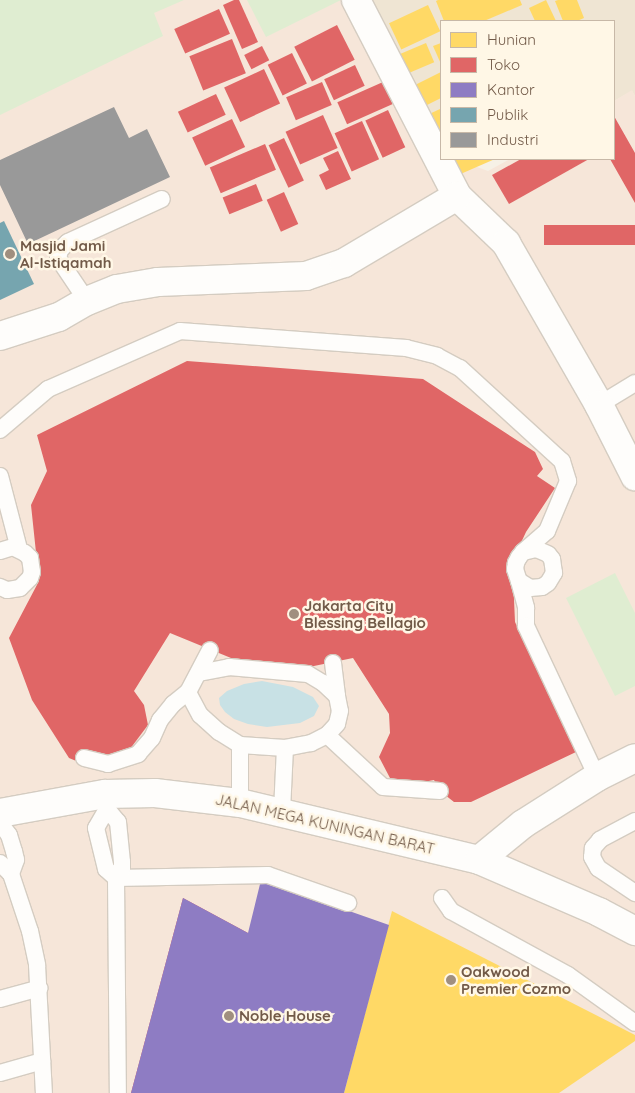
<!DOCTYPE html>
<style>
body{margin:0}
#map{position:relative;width:635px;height:1093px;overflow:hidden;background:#f6f1e6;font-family:Quicksand,sans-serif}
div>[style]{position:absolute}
.residential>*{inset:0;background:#efe5d3}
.commercial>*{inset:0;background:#f6e6d9}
.green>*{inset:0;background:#dfedd1}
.water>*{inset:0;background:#c8e1e5}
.homes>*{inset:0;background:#ffd966;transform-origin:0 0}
.shops>*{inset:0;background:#e06666;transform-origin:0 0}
.offices>*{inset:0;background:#8e7cc3}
.public>*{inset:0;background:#76a5af}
.industry>*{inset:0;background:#999}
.roads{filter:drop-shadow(1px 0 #d4ccc1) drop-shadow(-1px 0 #d4ccc1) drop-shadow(0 1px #d4ccc1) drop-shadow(0 -1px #d4ccc1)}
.service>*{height:16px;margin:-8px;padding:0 8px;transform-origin:8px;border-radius:8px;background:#fefdfb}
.minor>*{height:28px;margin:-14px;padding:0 14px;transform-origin:14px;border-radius:14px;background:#fefdfb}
.dots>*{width:14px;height:14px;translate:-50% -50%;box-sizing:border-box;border:2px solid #fff7e6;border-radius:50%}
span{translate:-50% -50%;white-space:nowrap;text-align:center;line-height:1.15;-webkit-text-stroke:5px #fff7e6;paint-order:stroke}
.poi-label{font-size:15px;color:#725a48;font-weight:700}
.left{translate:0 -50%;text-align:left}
.street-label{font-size:15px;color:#725a48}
.legend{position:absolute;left:440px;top:20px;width:175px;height:140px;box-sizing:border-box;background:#fff7e6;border:1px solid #c7b8a7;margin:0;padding:6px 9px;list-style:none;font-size:15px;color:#725a48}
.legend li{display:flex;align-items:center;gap:10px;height:25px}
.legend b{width:25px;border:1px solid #c7b8a7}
</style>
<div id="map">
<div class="residential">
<i style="clip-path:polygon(363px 0,635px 0,635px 96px,632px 91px,614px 101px,614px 21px,441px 21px,441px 152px)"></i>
</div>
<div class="commercial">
<i style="clip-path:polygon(0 0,363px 0,441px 159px,455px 159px,488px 171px,510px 159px,614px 159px,614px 101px,632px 90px,635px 96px,635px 1093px,0 1093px)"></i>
</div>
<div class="green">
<i style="clip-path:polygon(0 0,184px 0,154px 13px,163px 36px,0 115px)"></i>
<i style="clip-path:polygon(247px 0,341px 0,266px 37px)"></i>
<i style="clip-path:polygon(615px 573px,635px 613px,635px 686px,615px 696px,566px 598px)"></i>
</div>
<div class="water">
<i style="clip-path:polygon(262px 681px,293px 687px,313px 697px,319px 706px,314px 716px,300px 723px,267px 727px,248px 724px,234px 719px,225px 712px,220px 705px,219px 698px,227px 691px,244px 684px)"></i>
</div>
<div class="homes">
<i style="clip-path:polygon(438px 0,520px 0,522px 5px,484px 21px,444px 21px,436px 1px)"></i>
<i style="clip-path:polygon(546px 0,556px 21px,535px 21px,529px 8px)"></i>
<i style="clip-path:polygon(558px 0,577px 0,584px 18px,577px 21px,563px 21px,555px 1px)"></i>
<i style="left:428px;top:5px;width:29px;height:43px;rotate:65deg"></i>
<i style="left:426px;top:43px;width:21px;height:32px;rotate:67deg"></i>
<i style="clip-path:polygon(441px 43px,441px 64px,433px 46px)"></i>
<i style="clip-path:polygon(441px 72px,441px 98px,423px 107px,413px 86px)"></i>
<i style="clip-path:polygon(440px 109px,441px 133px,437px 135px,427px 115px)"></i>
<i style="clip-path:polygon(449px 159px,495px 159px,456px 176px)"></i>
<i style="clip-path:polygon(392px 911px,635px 1035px,635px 1041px,559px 1093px,344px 1093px)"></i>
</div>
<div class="shops">
<i style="clip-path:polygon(234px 0,239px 0,258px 42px,242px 49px,223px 5px)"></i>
<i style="left:219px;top:9px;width:27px;height:49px;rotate:66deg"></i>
<i style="left:337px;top:25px;width:39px;height:48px;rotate:63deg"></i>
<i style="left:232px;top:39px;width:37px;height:46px;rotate:68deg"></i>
<i style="left:262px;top:46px;width:16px;height:20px;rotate:63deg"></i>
<i style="left:292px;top:53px;width:34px;height:27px;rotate:64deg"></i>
<i style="left:355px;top:65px;width:23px;height:34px;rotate:65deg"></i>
<i style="left:264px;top:69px;width:38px;height:44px;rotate:65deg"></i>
<i style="left:322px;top:82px;width:25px;height:39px;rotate:67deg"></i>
<i style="left:383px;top:82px;width:24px;height:50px;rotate:66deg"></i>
<i style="left:216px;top:94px;width:23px;height:42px;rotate:65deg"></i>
<i style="left:388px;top:110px;width:41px;height:25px;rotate:65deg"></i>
<i style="left:323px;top:115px;width:36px;height:41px;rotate:66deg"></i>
<i style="clip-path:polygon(614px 116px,635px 153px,635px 203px,610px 159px,614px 159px)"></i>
<i style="left:232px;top:119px;width:31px;height:44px;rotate:65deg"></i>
<i style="left:362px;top:121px;width:42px;height:30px;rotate:66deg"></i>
<i style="left:284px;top:138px;width:47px;height:17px;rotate:65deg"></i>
<i style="left:265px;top:144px;width:28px;height:60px;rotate:67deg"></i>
<i style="clip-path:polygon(338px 151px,351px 179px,326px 190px,319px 175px,329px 170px,323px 158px)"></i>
<i style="clip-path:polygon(521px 159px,589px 159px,509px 204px,492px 175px)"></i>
<i style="left:256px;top:184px;width:18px;height:36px;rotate:68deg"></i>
<i style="left:284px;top:192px;width:35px;height:19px;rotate:66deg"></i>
<i style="left:635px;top:225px;width:20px;height:91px;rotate:90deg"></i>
<i style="clip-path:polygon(187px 361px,423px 379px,535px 452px,543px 469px,537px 476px,555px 488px,526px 532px,519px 547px,513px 577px,515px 622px,576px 752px,471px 802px,454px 802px,440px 791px,434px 780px,418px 783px,390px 778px,379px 757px,390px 733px,389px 714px,353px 658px,309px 667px,231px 658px,170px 633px,134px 691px,144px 705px,148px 725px,130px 749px,115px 756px,81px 763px,69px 758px,32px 700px,9px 638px,39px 581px,31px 505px,47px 471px,37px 435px)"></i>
<i style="clip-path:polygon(183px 898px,248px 933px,327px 939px,284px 1093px,131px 1093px)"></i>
</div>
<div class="offices">
<i style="clip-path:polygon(261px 880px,389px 925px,344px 1093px,131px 1093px,183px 898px,248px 933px)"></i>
</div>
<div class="public">
<i style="clip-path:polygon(4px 221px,34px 284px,0 300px,0 223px)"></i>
</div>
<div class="industry">
<i style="clip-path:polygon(114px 107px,129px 138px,147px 129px,170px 177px,28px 244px,0 185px,0 160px)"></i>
</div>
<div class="roads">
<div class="service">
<i style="left:87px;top:301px;width:52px;rotate:-124deg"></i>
<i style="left:58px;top:258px;width:8px;rotate:-76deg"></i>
<i style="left:60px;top:250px;width:11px;rotate:-45deg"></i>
<i style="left:68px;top:242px;width:103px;rotate:-24.6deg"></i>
<i style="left:599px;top:405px;width:42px;rotate:-31.4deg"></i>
<i style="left:0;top:430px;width:63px;rotate:-40.5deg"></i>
<i style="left:48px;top:389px;width:144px;rotate:-23.7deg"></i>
<i style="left:180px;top:331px;width:227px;rotate:4.3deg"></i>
<i style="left:406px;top:348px;width:32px;rotate:14deg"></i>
<i style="left:437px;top:356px;width:26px;rotate:28deg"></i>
<i style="left:460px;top:368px;width:138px;rotate:42.4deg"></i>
<i style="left:562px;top:461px;width:21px;rotate:73deg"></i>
<i style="left:568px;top:481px;width:54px;rotate:112.8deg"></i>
<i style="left:547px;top:531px;width:32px;rotate:139deg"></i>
<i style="left:523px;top:552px;width:6px;rotate:129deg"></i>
<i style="left:519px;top:557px;width:7px;rotate:117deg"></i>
<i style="left:516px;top:563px;width:6px;rotate:99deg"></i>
<i style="left:515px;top:569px;width:13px;rotate:72deg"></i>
<i style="left:519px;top:581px;width:13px;rotate:32deg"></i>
<i style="left:530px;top:588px;width:12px;rotate:-5deg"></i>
<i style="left:542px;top:587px;width:7px;rotate:-34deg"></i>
<i style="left:548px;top:583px;width:12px;rotate:-59deg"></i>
<i style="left:554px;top:573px;width:14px;rotate:-98deg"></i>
<i style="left:552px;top:559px;width:6px;rotate:-129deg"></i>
<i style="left:548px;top:554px;width:13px;rotate:-157deg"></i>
<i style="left:536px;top:549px;width:13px;rotate:167deg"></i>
<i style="left:0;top:476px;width:75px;rotate:75.4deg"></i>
<i style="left:0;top:551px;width:14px;rotate:-17deg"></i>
<i style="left:13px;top:547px;width:13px;rotate:27deg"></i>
<i style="left:25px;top:553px;width:7px;rotate:45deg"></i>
<i style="left:30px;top:558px;width:14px;rotate:82deg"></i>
<i style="left:32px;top:572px;width:6px;rotate:108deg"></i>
<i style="left:30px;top:578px;width:14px;rotate:135deg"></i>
<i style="left:20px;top:588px;width:13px;rotate:171deg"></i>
<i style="left:7px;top:590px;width:8px;rotate:-157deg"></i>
<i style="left:519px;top:581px;width:28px;rotate:75deg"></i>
<i style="left:526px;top:608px;width:18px;rotate:90deg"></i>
<i style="left:526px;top:626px;width:167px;rotate:64.8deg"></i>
<i style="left:333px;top:663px;width:33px;rotate:83deg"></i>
<i style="left:199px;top:673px;width:31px;rotate:-11deg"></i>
<i style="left:229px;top:667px;width:79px;rotate:5.1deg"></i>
<i style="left:308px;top:674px;width:17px;rotate:31deg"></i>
<i style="left:323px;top:683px;width:19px;rotate:43deg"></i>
<i style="left:337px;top:696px;width:15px;rotate:79deg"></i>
<i style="left:340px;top:711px;width:13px;rotate:103deg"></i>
<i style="left:337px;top:724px;width:15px;rotate:132deg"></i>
<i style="left:327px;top:735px;width:18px;rotate:153deg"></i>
<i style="left:311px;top:743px;width:26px;rotate:169deg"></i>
<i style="left:285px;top:748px;width:45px;rotate:-176.2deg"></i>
<i style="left:240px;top:745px;width:25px;rotate:-148deg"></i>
<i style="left:219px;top:732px;width:25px;rotate:-138deg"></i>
<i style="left:200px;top:715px;width:26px;rotate:-118deg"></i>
<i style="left:188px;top:692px;width:47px;rotate:-62.4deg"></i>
<i style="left:327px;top:735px;width:76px;rotate:42.9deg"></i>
<i style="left:383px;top:787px;width:57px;rotate:4deg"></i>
<i style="left:84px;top:758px;width:25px;rotate:14deg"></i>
<i style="left:108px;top:764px;width:32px;rotate:-18deg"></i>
<i style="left:138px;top:754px;width:21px;rotate:-49deg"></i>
<i style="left:152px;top:738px;width:20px;rotate:-66deg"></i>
<i style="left:160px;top:720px;width:21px;rotate:-51deg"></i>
<i style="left:173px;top:704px;width:19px;rotate:-39deg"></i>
<i style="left:105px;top:794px;width:15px;rotate:82deg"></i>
<i style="left:107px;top:809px;width:22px;rotate:120deg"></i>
<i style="left:96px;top:828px;width:42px;rotate:76.3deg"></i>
<i style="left:106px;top:869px;width:13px;rotate:42deg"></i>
<i style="left:116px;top:878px;width:152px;rotate:-1.1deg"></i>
<i style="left:268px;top:875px;width:85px;rotate:19.3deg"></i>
<i style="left:240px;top:803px;width:58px;rotate:-90deg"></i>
<i style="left:107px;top:809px;width:17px;rotate:50deg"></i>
<i style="left:118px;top:822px;width:40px;rotate:84.3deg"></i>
<i style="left:122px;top:862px;width:8px;rotate:90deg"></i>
<i style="left:122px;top:870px;width:10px;rotate:127deg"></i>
<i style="left:116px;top:878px;width:215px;rotate:89.5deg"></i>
<i style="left:282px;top:811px;width:63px;rotate:-87.3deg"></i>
<i style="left:635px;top:821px;width:40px;rotate:152deg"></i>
<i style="left:600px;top:840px;width:11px;rotate:131deg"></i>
<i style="left:593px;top:848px;width:9px;rotate:96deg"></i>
<i style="left:592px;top:857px;width:13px;rotate:61deg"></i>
<i style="left:598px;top:868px;width:45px;rotate:34deg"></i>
<i style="left:0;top:823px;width:15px;rotate:53deg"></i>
<i style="left:9px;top:835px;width:17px;rotate:73deg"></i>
<i style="left:14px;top:851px;width:9px;rotate:77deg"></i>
<i style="left:16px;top:860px;width:15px;rotate:110deg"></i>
<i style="left:0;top:863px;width:16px;rotate:45deg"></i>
<i style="left:11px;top:874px;width:60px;rotate:71.6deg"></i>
<i style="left:30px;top:931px;width:35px;rotate:78deg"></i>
<i style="left:37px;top:965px;width:128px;rotate:86.9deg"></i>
<i style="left:442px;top:898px;width:16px;rotate:55deg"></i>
<i style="left:451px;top:911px;width:133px;rotate:28.7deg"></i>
<i style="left:568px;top:975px;width:82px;rotate:35.6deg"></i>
<i style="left:0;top:999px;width:41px;rotate:-15.4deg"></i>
<i style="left:0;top:1073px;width:44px;rotate:-15.9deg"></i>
</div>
<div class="minor">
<i style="left:356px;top:0;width:220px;rotate:62.7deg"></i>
<i style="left:457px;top:196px;width:68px;rotate:43.8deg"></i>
<i style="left:506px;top:243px;width:187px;rotate:60.1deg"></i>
<i style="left:599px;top:405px;width:80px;rotate:63.1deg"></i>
<i style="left:0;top:336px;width:62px;rotate:-17.9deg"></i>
<i style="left:59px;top:317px;width:32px;rotate:-30deg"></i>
<i style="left:87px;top:301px;width:32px;rotate:-22deg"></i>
<i style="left:117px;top:289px;width:42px;rotate:-9.7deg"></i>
<i style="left:158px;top:282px;width:148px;rotate:-2.3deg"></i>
<i style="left:306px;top:276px;width:40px;rotate:-18.9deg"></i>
<i style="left:344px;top:263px;width:131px;rotate:-30.7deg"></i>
<i style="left:0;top:813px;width:107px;rotate:-10.3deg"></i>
<i style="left:105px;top:794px;width:50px;rotate:-1.1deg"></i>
<i style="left:155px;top:793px;width:86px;rotate:6.7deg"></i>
<i style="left:240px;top:803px;width:246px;rotate:13.4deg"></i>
<i style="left:479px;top:860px;width:131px;rotate:23.4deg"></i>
<i style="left:599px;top:912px;width:41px;rotate:27.8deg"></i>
<i style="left:479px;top:860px;width:57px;rotate:-39.3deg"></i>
<i style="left:523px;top:824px;width:88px;rotate:-32.4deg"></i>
<i style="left:597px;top:777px;width:42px;rotate:-26.6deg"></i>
</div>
</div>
<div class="dots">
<i style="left:10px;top:254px;background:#a08f7f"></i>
<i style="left:294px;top:614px;background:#a08f7f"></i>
<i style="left:451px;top:980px;background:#a08f7f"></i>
<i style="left:229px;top:1016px;background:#a08f7f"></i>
</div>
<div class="poi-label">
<span class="left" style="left:20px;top:254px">Masjid Jami<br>Al-Istiqamah</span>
<span class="left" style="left:304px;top:614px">Jakarta City<br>Blessing Bellagio</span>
<span class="left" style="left:461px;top:980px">Oakwood<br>Premier Cozmo</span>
<span class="left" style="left:239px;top:1016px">Noble House</span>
</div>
<div class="street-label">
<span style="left:325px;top:824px;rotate:13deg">JALAN MEGA KUNINGAN BARAT</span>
</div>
<ul class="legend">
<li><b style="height:14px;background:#ffd966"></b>Hunian</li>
<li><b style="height:14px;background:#e06666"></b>Toko</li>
<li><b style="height:14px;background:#8e7cc3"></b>Kantor</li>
<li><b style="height:14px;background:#76a5af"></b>Publik</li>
<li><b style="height:14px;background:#999"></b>Industri</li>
</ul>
</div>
